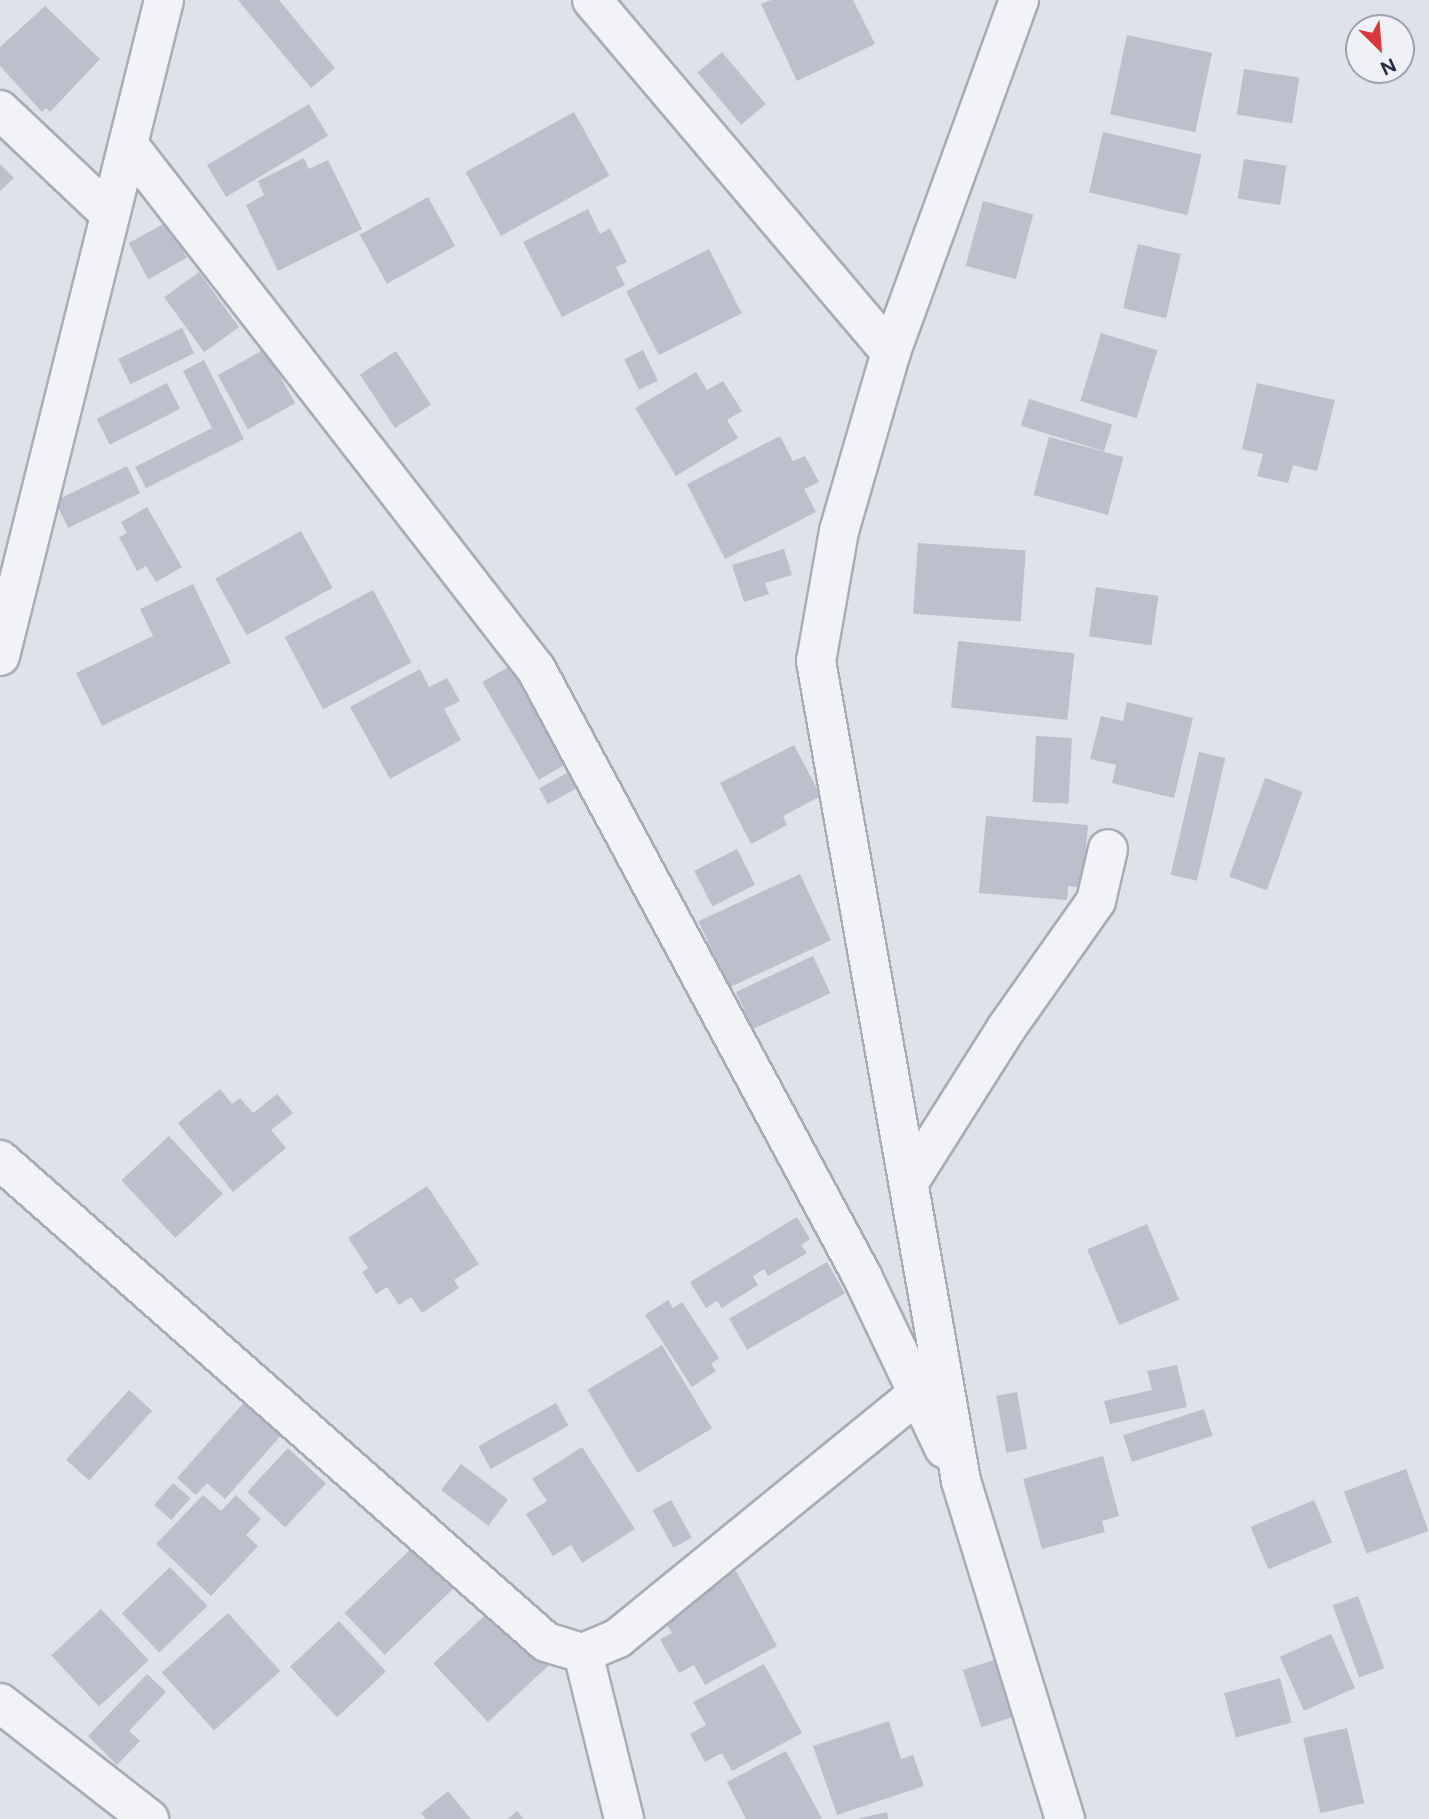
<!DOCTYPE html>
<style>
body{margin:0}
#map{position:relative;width:1429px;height:1819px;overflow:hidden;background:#dfe2e9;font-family:Figtree,sans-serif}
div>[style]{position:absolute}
.building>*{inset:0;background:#bcc0cd;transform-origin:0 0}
.roads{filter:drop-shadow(2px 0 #a8acb7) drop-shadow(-2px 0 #a8acb7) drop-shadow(0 2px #a8acb7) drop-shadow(0 -2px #a8acb7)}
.minor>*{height:38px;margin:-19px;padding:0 19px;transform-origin:19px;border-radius:19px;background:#f2f3f7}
span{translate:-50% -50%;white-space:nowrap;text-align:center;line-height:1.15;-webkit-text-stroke:5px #eff1f7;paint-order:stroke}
.north{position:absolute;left:1345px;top:14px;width:70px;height:70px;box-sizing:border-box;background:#eff1f7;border:2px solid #9fa3af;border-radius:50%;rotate:155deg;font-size:19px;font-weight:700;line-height:28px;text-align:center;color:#262d42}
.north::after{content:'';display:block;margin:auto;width:24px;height:32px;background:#d9393d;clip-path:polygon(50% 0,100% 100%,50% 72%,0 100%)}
</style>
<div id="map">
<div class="building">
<i style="clip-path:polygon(238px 0,279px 0,335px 68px,311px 88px)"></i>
<i style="clip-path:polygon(771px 0,853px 0,875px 44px,797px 81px,761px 4px)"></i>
<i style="clip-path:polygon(45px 6px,100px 59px,50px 112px,46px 108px,42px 112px,0 66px,0 47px)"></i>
<i style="left:1127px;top:35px;width:87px;height:81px;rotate:12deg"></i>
<i style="left:722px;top:52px;width:68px;height:32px;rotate:50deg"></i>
<i style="left:1244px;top:69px;width:56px;height:46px;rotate:9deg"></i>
<i style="left:309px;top:104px;width:37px;height:119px;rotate:59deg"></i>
<i style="left:574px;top:112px;width:73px;height:124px;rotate:61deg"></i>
<i style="left:1103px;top:132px;width:101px;height:62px;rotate:13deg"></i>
<i style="clip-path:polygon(304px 158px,309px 169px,328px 160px,362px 229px,278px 271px,246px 205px,264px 195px,258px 181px)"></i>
<i style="left:1244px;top:159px;width:43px;height:40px;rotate:9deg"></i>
<i style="clip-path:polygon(0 164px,14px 178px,0 191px)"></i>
<i style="left:428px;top:197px;width:56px;height:78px;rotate:61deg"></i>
<i style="left:983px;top:201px;width:52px;height:67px;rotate:15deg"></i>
<i style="clip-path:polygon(588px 209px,600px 234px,610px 228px,627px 262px,616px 267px,625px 285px,562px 317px,523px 242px)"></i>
<i style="left:167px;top:222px;width:41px;height:44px;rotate:61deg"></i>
<i style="left:1138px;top:244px;width:44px;height:66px;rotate:13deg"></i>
<i style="left:709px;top:249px;width:72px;height:93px;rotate:63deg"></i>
<i style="left:199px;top:272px;width:68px;height:43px;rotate:54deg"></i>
<i style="left:182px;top:328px;width:28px;height:71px;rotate:64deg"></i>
<i style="left:1101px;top:333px;width:59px;height:71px;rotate:17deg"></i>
<i style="left:265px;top:349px;width:62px;height:54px;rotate:61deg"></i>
<i style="left:643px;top:350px;width:34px;height:21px;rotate:64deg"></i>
<i style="left:396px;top:351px;width:64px;height:43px;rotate:57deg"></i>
<i style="clip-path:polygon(204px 360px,244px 439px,146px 488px,135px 467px,212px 428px,183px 371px)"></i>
<i style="clip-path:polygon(696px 372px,707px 390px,723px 381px,742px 411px,727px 420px,738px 438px,676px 476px,635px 408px)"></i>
<i style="left:167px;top:383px;width:29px;height:79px;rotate:63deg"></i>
<i style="clip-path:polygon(1257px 383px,1335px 400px,1317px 471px,1293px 465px,1288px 483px,1257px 476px,1263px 454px,1242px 449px)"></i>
<i style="left:1029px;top:399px;width:87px;height:28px;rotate:17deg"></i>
<i style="clip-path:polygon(780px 436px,793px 461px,805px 456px,819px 482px,804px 489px,816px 512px,725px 559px,687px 484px)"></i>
<i style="left:1049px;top:437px;width:77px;height:60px;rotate:15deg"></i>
<i style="left:127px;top:466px;width:30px;height:80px;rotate:64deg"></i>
<i style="clip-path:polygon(147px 507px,182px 567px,156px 582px,146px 566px,137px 571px,119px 537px,127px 533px,121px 522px)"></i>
<i style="left:301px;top:531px;width:65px;height:98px;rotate:61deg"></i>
<i style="left:918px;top:543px;width:108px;height:71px;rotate:4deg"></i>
<i style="clip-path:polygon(784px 549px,792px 575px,765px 583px,769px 594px,744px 602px,732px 565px)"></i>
<i style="clip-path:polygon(193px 584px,231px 663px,102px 726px,76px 673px,153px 636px,140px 609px)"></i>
<i style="left:1096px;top:587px;width:63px;height:50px;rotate:8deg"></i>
<i style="left:373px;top:590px;width:82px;height:100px;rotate:62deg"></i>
<i style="left:958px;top:641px;width:117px;height:67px;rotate:6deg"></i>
<i style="left:510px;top:666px;width:113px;height:32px;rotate:60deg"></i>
<i style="clip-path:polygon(420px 669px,429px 687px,447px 678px,460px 701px,444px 709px,461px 740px,390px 779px,350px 707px)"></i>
<i style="clip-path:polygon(1127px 702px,1193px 718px,1174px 798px,1112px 783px,1116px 765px,1090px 759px,1101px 716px,1123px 721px)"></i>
<i style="left:1036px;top:736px;width:36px;height:66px;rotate:3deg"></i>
<i style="clip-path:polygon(794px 745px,821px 796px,783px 816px,787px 825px,751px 844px,720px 783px)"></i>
<i style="left:1199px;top:752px;width:27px;height:126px;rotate:13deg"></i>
<i style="left:569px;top:772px;width:18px;height:34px;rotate:61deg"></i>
<i style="left:1265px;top:778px;width:40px;height:105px;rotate:20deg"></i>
<i style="clip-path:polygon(986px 816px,1088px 825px,1082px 888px,1068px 886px,1067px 900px,979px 893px)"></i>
<i style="left:737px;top:849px;width:40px;height:48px;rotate:63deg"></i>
<i style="left:800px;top:874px;width:73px;height:112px;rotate:65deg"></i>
<i style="left:813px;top:956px;width:41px;height:85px;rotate:65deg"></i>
<i style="clip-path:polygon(220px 1089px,232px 1104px,240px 1098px,253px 1113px,277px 1094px,293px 1113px,271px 1130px,286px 1148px,233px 1192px,178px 1123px)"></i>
<i style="left:169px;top:1136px;width:79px;height:65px;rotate:47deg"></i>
<i style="clip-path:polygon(427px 1186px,479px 1264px,454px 1280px,459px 1288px,422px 1313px,411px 1297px,399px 1305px,387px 1287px,376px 1294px,362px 1272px,368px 1268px,348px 1238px)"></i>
<i style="clip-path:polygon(797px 1217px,810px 1239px,801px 1245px,807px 1253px,768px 1276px,764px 1269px,753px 1276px,758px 1285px,722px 1308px,717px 1301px,706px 1308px,690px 1282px)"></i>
<i style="left:1147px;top:1224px;width:82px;height:65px;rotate:67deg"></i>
<i style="left:827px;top:1262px;width:36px;height:113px;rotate:60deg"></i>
<i style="clip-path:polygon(668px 1300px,673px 1308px,682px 1302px,719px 1358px,711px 1364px,716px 1371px,692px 1387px,645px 1315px)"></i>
<i style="left:662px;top:1345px;width:97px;height:87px;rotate:59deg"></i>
<i style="clip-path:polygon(1177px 1365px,1187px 1407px,1110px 1424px,1104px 1401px,1152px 1390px,1147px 1371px)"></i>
<i style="left:129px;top:1390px;width:31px;height:94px;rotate:42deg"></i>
<i style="left:1017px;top:1392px;width:58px;height:21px;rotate:80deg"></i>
<i style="clip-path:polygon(246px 1400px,283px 1433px,225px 1499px,207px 1483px,196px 1495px,177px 1478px)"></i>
<i style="left:556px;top:1403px;width:26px;height:89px;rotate:61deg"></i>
<i style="left:1204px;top:1409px;width:28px;height:85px;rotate:72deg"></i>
<i style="clip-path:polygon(582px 1447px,635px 1529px,582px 1563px,571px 1545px,553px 1556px,526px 1514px,547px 1501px,532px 1479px)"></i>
<i style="left:288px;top:1448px;width:52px;height:60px;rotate:43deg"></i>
<i style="clip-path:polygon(1103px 1456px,1119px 1516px,1102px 1521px,1105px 1532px,1042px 1549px,1023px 1479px)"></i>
<i style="left:461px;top:1464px;width:59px;height:33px;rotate:37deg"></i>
<i style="left:1406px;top:1469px;width:66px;height:66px;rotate:70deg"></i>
<i style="left:173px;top:1483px;width:23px;height:29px;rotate:41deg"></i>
<i style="clip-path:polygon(203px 1495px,221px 1511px,236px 1495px,261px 1519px,246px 1535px,258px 1546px,211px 1596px,156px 1544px)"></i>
<i style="left:671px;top:1500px;width:43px;height:21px;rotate:61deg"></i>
<i style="left:1314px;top:1500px;width:46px;height:69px;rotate:67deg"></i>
<i style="left:420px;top:1540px;width:58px;height:105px;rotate:46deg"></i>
<i style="left:170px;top:1567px;width:54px;height:67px;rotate:46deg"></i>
<i style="clip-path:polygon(736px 1571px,777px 1646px,705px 1685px,694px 1665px,679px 1673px,660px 1639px,672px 1633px,660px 1613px)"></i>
<i style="left:1358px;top:1596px;width:77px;height:27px;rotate:70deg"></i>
<i style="left:494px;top:1607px;width:80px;height:83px;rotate:47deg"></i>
<i style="left:101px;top:1609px;width:70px;height:68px;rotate:47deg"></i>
<i style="left:228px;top:1613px;width:78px;height:89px;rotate:48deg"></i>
<i style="left:339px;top:1621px;width:69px;height:67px;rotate:47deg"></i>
<i style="left:1331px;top:1634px;width:59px;height:56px;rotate:66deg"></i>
<i style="left:997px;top:1659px;width:60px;height:36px;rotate:72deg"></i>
<i style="clip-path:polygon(764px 1664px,802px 1733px,732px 1771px,722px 1753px,705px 1762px,690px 1734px,706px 1725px,693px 1702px)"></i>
<i style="clip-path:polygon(147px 1674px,166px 1692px,129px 1731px,140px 1741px,117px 1765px,88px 1736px)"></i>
<i style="left:1280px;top:1678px;width:46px;height:58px;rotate:75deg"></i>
<i style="clip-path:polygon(889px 1721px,901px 1759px,913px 1755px,924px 1786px,837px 1815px,813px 1746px)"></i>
<i style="left:1347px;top:1728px;width:77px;height:45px;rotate:77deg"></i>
<i style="clip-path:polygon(786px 1751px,822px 1819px,746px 1819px,727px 1782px)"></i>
<i style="clip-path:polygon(448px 1791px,471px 1819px,426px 1819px,421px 1813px)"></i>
<i style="clip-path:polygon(517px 1811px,524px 1819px,508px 1819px)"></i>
<i style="clip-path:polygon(887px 1812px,888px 1819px,860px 1819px,860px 1818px)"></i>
</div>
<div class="roads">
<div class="minor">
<i style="left:592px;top:0;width:462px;rotate:49.7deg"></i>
<i style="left:1019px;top:0;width:375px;rotate:110deg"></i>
<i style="left:891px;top:352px;width:186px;rotate:106.2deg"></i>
<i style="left:839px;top:531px;width:132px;rotate:100deg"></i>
<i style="left:816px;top:661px;width:833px;rotate:79.97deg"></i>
<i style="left:961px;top:1481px;width:354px;rotate:72.9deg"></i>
<i style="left:0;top:110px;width:149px;rotate:43.4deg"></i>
<i style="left:130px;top:147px;width:661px;rotate:52.13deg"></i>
<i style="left:536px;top:669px;width:689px;rotate:61.76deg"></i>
<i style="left:862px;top:1276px;width:191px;rotate:64.5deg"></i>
<i style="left:0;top:656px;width:676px;rotate:-75.96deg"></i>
<i style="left:0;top:1160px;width:728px;rotate:41.44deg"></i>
<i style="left:546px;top:1642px;width:39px;rotate:17deg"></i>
<i style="left:583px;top:1653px;width:38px;rotate:-23deg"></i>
<i style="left:618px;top:1638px;width:385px;rotate:-39.2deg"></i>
<i style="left:909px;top:1182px;width:180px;rotate:-57.7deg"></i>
<i style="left:1005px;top:1030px;width:158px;rotate:-54.8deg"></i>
<i style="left:1096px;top:901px;width:53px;rotate:-77deg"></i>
<i style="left:583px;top:1653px;width:171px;rotate:76.1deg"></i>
<i style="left:0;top:1703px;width:189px;rotate:37.9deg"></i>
</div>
</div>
<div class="north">N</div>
</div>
